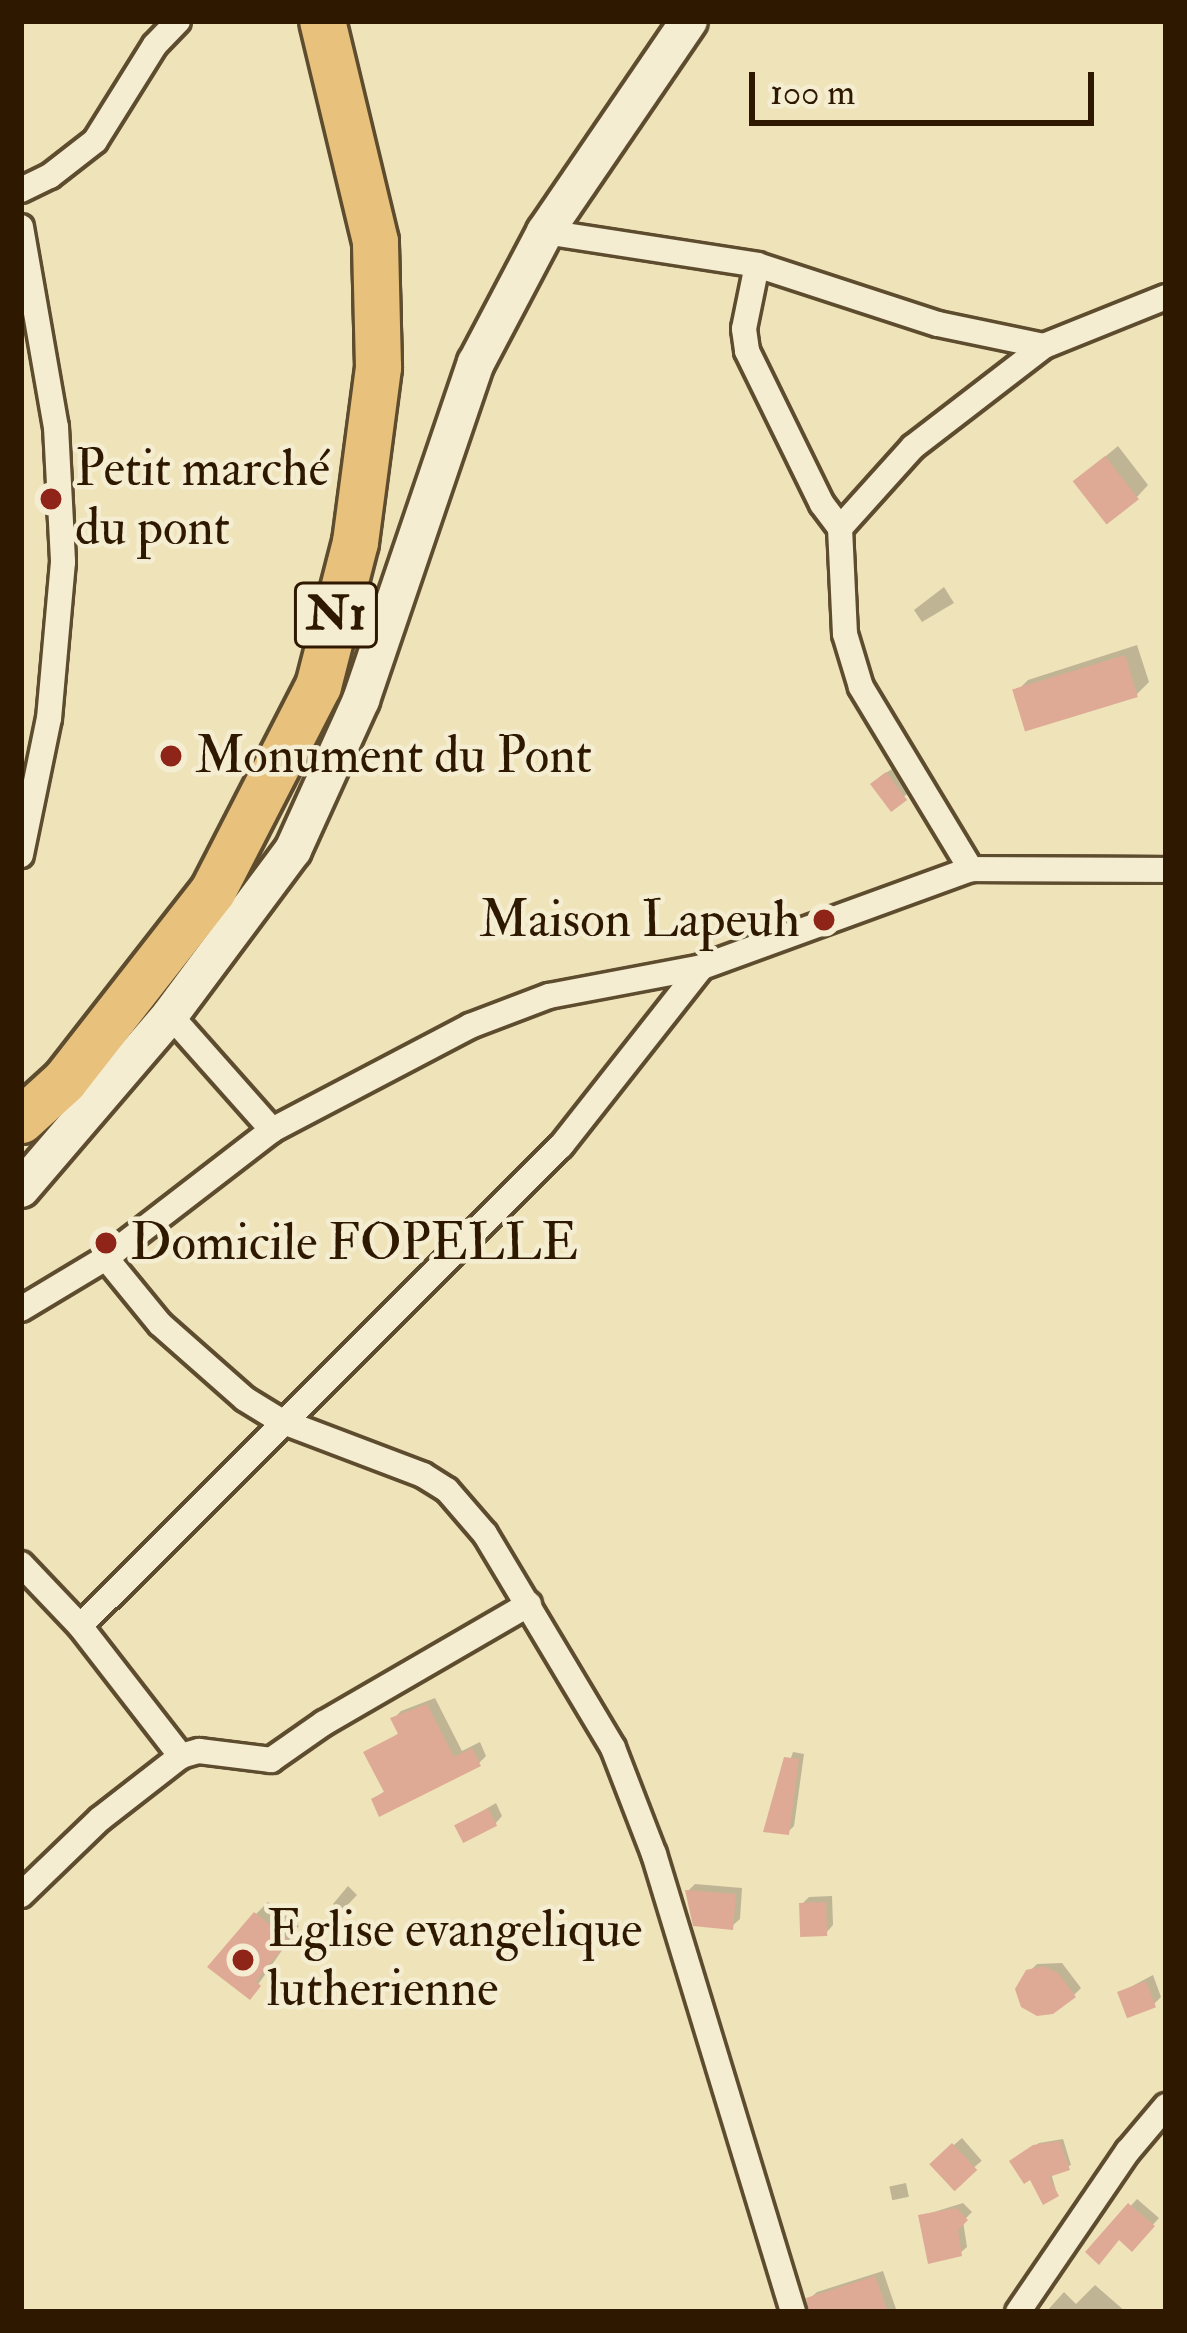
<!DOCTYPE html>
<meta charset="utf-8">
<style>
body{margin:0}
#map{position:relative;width:1187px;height:2333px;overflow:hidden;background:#efe3ba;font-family:"IM FELL Double Pica",serif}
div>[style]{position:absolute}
.shadow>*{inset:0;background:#0003;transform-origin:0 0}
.building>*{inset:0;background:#deaa95;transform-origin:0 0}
.roads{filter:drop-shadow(3px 0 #5e4c2e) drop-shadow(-3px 0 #5e4c2e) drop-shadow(0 3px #5e4c2e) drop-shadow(0 -3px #5e4c2e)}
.street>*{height:24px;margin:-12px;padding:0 12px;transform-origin:12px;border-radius:12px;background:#f5edd2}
.secondary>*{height:36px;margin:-18px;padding:0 18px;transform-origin:18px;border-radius:18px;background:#f5edd2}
.highway>*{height:45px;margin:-22.5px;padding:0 22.5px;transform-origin:22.5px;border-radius:22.5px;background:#e8c27d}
.dots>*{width:33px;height:33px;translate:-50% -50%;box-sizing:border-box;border:6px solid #f5edd2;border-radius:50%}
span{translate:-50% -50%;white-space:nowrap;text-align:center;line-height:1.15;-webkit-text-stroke:9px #f5edd2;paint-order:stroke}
.shield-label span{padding:3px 9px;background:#f5edd2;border:3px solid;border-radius:9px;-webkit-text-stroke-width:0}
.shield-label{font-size:48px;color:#2e1900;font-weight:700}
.poi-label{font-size:51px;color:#2e1900}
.left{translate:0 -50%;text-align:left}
.right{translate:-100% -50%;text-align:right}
.frame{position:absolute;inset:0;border:24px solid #2e1900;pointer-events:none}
.scale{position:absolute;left:749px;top:72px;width:345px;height:54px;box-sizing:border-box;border:6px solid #2e1900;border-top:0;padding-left:15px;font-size:36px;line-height:42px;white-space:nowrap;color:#2e1900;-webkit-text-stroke:9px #f5edd2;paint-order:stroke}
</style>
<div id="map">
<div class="shadow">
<i style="clip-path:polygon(1118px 446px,1148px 485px,1137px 497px,1089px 470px)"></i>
<i style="clip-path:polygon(944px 587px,954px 603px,922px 622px,914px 610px)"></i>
<i style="clip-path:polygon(1137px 645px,1149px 682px,1137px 694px,1016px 692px,1028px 680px)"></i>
<i style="clip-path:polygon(895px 767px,913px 790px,889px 807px,881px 776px)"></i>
<i style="clip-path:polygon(435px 1698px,462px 1751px,480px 1742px,486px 1756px,479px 1763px,374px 1800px,386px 1790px,367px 1753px,401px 1732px,394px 1718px,401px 1711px)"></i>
<i style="clip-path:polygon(793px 1752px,804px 1754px,794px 1826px,788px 1832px,766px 1829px)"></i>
<i style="clip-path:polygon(496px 1803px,502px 1816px,495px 1824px,457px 1826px)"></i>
<i style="clip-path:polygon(695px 1884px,742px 1888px,740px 1919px,732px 1926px,688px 1891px)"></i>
<i style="clip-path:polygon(348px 1886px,357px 1895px,342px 1911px,333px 1904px)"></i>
<i style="clip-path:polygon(832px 1896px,833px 1925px,826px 1933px,802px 1904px,809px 1897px)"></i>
<i style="clip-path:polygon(268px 1902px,299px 1926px,250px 1996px,256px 1914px)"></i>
<i style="clip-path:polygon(1062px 1963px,1081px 1988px,1074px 1995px,1029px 1972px,1037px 1964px)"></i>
<i style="clip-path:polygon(1153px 1975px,1161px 1997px,1154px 2004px,1121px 1992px)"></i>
<i style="left:962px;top:2138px;width:30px;height:39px;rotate:49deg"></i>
<i style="clip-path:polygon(1063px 2139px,1071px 2165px,1051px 2173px,1057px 2194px,1015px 2159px,1039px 2143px)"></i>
<i style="left:906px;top:2183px;width:14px;height:17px;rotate:78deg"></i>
<i style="clip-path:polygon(1137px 2199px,1159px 2218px,1132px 2248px,1120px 2236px,1089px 2252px)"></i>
<i style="clip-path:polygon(963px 2203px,972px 2212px,963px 2221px,967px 2247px,960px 2253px,921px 2216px)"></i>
<i style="clip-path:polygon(883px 2271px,897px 2312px,812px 2312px,809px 2299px,817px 2292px)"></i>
<i style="clip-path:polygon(1095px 2285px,1126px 2312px,1046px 2312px,1064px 2292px,1076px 2304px)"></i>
</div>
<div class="building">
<i style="left:1105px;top:456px;width:55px;height:41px;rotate:52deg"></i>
<i style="left:1125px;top:655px;width:44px;height:118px;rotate:73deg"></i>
<i style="left:886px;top:772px;width:35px;height:20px;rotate:53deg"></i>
<i style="clip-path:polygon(427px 1704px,454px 1757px,472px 1748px,481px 1766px,379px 1817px,371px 1799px,384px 1792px,363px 1752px,398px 1734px,390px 1718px)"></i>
<i style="clip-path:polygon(784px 1757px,799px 1759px,789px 1835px,763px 1832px)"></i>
<i style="left:488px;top:1808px;width:20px;height:38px;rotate:63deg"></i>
<i style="clip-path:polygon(685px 1890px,736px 1894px,733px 1930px,693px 1926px)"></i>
<i style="left:826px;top:1902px;width:34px;height:27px;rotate:88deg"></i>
<i style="clip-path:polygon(254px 1912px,289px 1940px,256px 1981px,261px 1986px,250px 2000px,207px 1967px)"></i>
<i style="clip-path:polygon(1044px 1966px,1058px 1973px,1076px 1997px,1053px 2014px,1037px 2016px,1021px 2007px,1015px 1989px,1026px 1970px)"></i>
<i style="left:1146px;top:1981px;width:28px;height:31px;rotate:69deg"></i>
<i style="clip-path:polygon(1060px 2141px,1070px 2170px,1049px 2177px,1059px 2196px,1043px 2205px,1030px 2180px,1024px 2184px,1009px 2161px,1033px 2145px)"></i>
<i style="left:952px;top:2143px;width:37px;height:31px;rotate:47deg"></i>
<i style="clip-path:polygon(1128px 2203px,1155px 2226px,1132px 2252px,1119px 2240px,1099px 2265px,1085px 2252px)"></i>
<i style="clip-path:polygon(956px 2208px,968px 2220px,958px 2230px,962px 2256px,928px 2264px,918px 2215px)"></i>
<i style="clip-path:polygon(875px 2276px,888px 2312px,809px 2312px,806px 2298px)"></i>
</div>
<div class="roads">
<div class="street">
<i style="left:21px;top:190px;width:32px;rotate:-26deg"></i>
<i style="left:50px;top:176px;width:57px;rotate:-37.9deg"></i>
<i style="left:95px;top:141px;width:113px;rotate:-58deg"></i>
<i style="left:155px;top:45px;width:33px;rotate:-46deg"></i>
<i style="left:21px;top:227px;width:203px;rotate:80.1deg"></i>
<i style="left:56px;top:427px;width:135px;rotate:87deg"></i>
<i style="left:63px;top:562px;width:157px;rotate:95.1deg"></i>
<i style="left:49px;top:718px;width:140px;rotate:101.6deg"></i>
<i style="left:545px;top:232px;width:215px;rotate:8.8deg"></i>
<i style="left:757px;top:265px;width:190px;rotate:18.1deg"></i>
<i style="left:938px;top:324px;width:108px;rotate:11.7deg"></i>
<i style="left:1044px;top:346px;width:131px;rotate:-21.9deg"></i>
<i style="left:757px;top:265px;width:65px;rotate:101.5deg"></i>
<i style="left:744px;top:329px;width:22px;rotate:82deg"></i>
<i style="left:747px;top:351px;width:170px;rotate:63.9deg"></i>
<i style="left:822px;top:504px;width:30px;rotate:53deg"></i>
<i style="left:840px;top:528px;width:106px;rotate:87.3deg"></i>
<i style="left:845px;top:634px;width:55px;rotate:73.2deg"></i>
<i style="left:861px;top:687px;width:213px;rotate:58.9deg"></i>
<i style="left:840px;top:528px;width:109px;rotate:-48deg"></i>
<i style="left:913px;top:447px;width:165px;rotate:-37.6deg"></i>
<i style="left:170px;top:1015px;width:154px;rotate:48.4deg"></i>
<i style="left:106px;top:1258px;width:85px;rotate:50.7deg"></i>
<i style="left:160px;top:1324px;width:113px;rotate:41.4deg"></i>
<i style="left:245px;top:1399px;width:42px;rotate:31.4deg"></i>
<i style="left:281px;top:1421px;width:152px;rotate:20.8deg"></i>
<i style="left:423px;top:1475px;width:28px;rotate:32deg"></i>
<i style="left:447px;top:1490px;width:58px;rotate:49.2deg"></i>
<i style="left:485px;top:1534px;width:249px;rotate:59.1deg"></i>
<i style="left:613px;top:1748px;width:114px;rotate:68.9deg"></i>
<i style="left:654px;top:1854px;width:479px;rotate:73.1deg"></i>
<i style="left:21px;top:1309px;width:99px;rotate:-31deg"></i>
<i style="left:106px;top:1258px;width:210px;rotate:-37.6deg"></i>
<i style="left:272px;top:1130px;width:224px;rotate:-27.7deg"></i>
<i style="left:470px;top:1026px;width:85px;rotate:-20.8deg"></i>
<i style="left:549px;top:996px;width:156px;rotate:-10.7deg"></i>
<i style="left:702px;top:967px;width:286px;rotate:-20deg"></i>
<i style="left:971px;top:869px;width:195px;rotate:0.3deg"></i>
<i style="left:21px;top:1564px;width:86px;rotate:46.4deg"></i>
<i style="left:80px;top:1626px;width:165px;rotate:52.2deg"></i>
<i style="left:80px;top:1626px;width:680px;rotate:-44.94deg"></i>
<i style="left:561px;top:1146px;width:228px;rotate:-51.8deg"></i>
<i style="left:21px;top:1895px;width:110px;rotate:-43.9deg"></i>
<i style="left:100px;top:1819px;width:103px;rotate:-37.9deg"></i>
<i style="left:181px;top:1756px;width:19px;rotate:-16deg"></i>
<i style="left:199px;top:1751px;width:73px;rotate:7.1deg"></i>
<i style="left:271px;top:1760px;width:65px;rotate:-34.9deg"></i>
<i style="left:324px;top:1723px;width:237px;rotate:-30.1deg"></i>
<i style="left:1018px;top:2312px;width:195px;rotate:-55.7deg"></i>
<i style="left:1128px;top:2151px;width:59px;rotate:-49.8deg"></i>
</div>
<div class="secondary">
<i style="left:21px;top:1189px;width:229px;rotate:-49.4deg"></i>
<i style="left:170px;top:1015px;width:206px;rotate:-53.3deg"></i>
<i style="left:293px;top:850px;width:165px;rotate:-65.6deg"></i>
<i style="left:361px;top:700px;width:356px;rotate:-71.2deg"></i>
<i style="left:476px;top:363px;width:148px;rotate:-62.2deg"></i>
<i style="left:545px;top:232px;width:255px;rotate:-55.7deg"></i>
</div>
<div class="highway">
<i style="left:21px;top:1120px;width:58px;rotate:-42.2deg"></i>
<i style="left:64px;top:1081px;width:242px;rotate:-52deg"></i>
<i style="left:213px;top:890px;width:229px;rotate:-62.8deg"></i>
<i style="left:318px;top:686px;width:149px;rotate:-75.6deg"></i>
<i style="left:355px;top:542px;width:177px;rotate:-82.5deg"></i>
<i style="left:378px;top:367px;width:126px;rotate:-91.4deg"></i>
<i style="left:375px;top:241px;width:226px;rotate:-103.5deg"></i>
</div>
</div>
<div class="dots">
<i style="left:51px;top:499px;background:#8f2418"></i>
<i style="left:171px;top:756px;background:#8f2418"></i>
<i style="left:824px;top:920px;background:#8f2418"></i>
<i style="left:106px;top:1243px;background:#8f2418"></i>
<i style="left:243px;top:1960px;background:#8f2418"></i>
</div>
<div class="shield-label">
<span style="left:336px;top:615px">N1</span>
</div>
<div class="poi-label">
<span class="left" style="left:75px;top:499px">Petit marché<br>du pont</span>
<span class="left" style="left:195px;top:756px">Monument du Pont</span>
<span class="right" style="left:800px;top:920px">Maison Lapeuh</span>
<span class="left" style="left:130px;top:1243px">Domicile FOPELLE</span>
<span class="left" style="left:267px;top:1960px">Eglise evangelique<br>lutherienne</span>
</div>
<div class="frame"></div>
<div class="scale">100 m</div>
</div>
